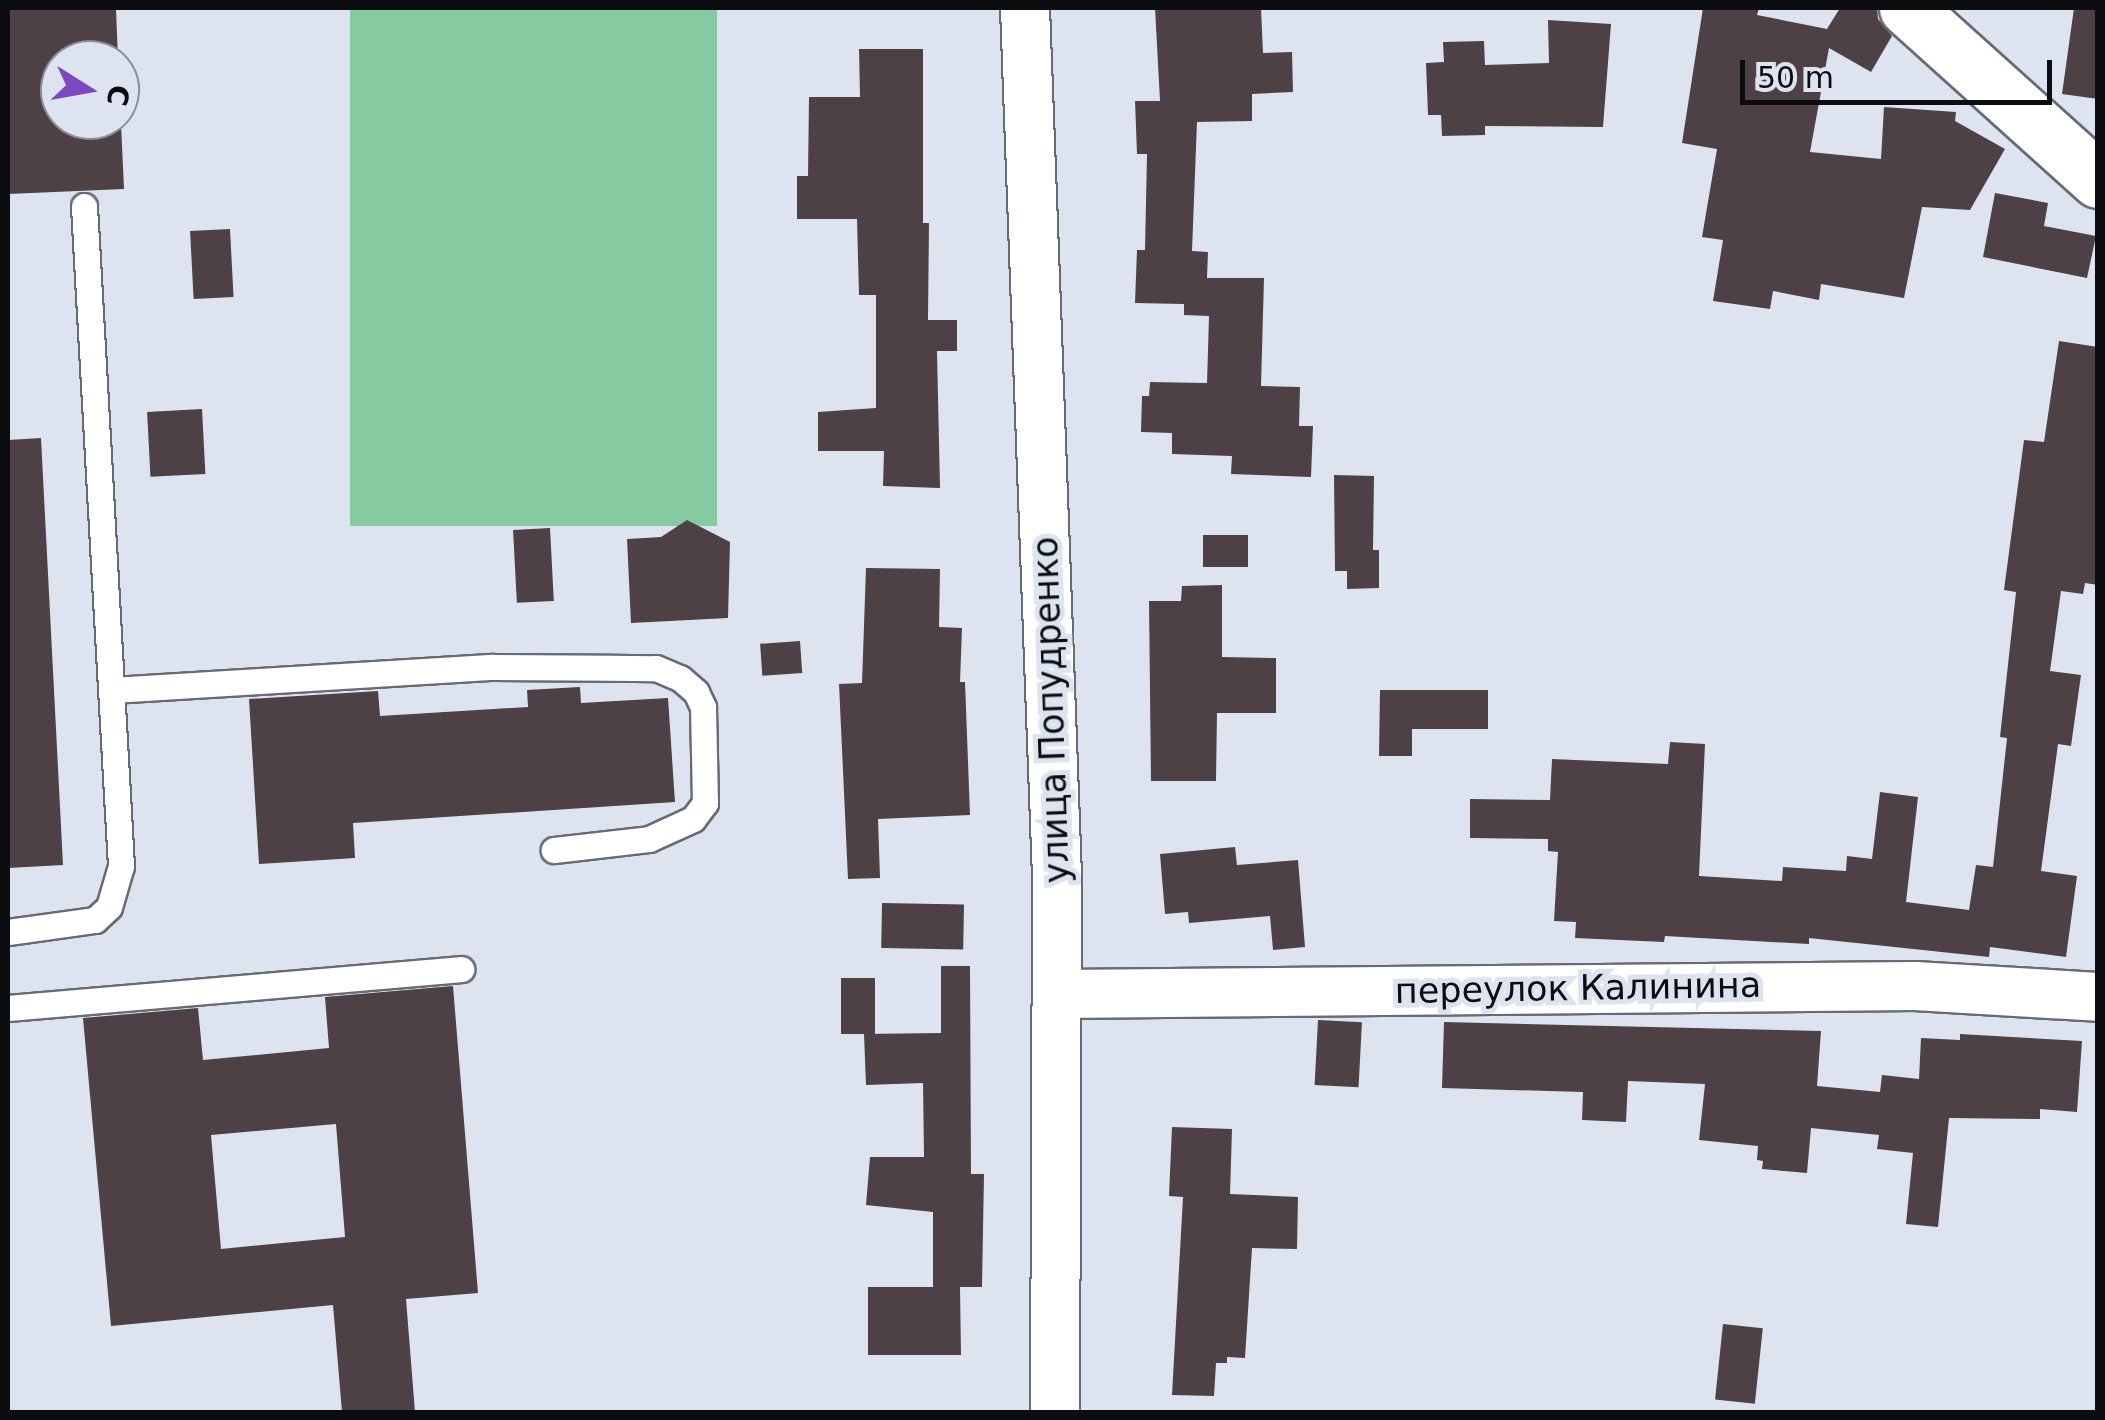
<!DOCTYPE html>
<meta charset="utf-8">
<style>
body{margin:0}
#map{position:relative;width:2105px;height:1420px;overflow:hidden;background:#dee4ef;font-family:"DejaVu Sans",sans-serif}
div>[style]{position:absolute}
.green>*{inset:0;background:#86caa1;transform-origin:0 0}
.building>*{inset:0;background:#4d4145;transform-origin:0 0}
.roads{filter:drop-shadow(2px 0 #666b75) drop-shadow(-2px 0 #666b75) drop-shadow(0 2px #666b75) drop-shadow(0 -2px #666b75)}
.service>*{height:25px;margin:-12.5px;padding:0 12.5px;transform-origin:12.5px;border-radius:12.5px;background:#fff}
.minor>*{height:48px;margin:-24px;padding:0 24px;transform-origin:24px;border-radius:24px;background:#fff}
.tertiary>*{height:55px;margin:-27.5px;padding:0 27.5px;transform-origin:27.5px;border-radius:27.5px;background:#fff}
span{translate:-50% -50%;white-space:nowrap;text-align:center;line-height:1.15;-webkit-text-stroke:10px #dee4ef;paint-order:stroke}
.street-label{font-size:35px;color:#0b0d11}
.frame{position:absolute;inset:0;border:10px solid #0b0d11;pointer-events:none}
.north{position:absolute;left:40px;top:40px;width:100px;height:100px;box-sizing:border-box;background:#dee4ef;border:2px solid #8a8e96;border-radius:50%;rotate:101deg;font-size:28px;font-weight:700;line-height:40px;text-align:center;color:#0b0d11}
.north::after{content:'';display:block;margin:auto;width:35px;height:45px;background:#7d48bf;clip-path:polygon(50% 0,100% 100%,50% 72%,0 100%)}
.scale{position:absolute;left:1740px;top:60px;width:312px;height:45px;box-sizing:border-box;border:5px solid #0b0d11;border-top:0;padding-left:12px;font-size:30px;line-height:35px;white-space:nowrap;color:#0b0d11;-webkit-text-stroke:8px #dee4ef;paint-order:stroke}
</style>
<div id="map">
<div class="green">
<i style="left:350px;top:8px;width:367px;height:518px"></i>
</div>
<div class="building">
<i style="clip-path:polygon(8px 8px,116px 8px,118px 60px,60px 60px,60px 120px,120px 120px,120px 102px,124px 189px,8px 194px)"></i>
<i style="clip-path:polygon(1155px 8px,1261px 8px,1263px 53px,1292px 52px,1293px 92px,1252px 94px,1252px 121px,1197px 122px,1192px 251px,1208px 252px,1207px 278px,1264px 278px,1261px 386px,1300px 387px,1299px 426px,1313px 426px,1311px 477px,1231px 474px,1232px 456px,1172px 454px,1172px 433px,1141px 432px,1142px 396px,1149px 396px,1150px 382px,1207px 383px,1209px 316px,1184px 315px,1184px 304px,1135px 303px,1137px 250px,1145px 250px,1147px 154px,1137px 154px,1135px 101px,1160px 101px)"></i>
<i style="clip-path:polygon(1703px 8px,1759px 8px,1757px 15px,1827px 29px,1840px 8px,1877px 8px,1878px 19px,1892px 36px,1871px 72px,1829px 48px,1810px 152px,1881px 159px,1884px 107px,1956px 112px,1955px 121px,2005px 149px,1970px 210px,1922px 207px,1904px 298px,1821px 284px,1819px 300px,1773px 291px,1770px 309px,1713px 301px,1723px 240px,1702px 237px,1717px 149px,1682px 143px)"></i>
<i style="clip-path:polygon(2074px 8px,2098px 8px,2098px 99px,2062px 94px)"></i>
<i style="clip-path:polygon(1548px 20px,1611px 24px,1603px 127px,1485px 126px,1485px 135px,1442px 136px,1441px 115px,1428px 115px,1426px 63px,1444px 62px,1443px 42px,1484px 41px,1485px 65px,1549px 63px)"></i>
<i style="clip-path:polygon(859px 49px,923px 49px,923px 223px,929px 223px,928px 320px,957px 320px,957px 351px,937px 351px,940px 488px,883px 486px,884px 451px,818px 451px,818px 412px,876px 408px,876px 295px,859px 295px,857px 219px,797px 219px,797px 176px,808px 176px,809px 97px,860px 97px)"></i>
<i style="clip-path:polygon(1995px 193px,2048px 203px,2044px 226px,2096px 236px,2087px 278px,1983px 257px)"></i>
<i style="left:230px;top:229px;width:68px;height:40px;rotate:87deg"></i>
<i style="clip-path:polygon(2059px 341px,2098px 347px,2098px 585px,2085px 583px,2083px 594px,2061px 591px,2050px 671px,2081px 675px,2071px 746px,2058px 744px,2041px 871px,2077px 876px,2066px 957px,1990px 947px,1989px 957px,1809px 938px,1809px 944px,1665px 936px,1664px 942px,1575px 938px,1576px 922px,1554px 921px,1558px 852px,1548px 851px,1548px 839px,1470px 838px,1470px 799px,1550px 800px,1552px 759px,1668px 764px,1670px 742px,1705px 744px,1699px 876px,1782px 881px,1783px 867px,1846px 871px,1847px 856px,1872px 859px,1880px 792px,1918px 797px,1906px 902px,1969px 910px,1976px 865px,1993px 867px,2007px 738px,2000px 737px,2016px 592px,2004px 590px,2024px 440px,2044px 442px)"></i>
<i style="left:202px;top:409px;width:65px;height:55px;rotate:87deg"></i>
<i style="clip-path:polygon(41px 438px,63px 865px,8px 868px,8px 440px)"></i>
<i style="clip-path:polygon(1334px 475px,1374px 476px,1373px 550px,1379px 550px,1379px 588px,1347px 589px,1347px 571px,1335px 571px)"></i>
<i style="clip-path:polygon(687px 520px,730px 542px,728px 618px,631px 623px,627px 539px,661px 537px)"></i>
<i style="left:550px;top:528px;width:73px;height:37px;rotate:87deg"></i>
<i style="left:1203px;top:535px;width:45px;height:32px"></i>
<i style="clip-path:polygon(866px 568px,940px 569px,939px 627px,962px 628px,960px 682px,965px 682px,970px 815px,878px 819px,880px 878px,848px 879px,839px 684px,862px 683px)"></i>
<i style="clip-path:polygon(1222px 585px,1222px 657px,1276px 658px,1276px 713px,1217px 713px,1216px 781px,1151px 781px,1149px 601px,1181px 601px,1182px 586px)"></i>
<i style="left:800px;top:641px;width:32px;height:40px;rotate:86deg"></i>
<i style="clip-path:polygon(580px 687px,581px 703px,668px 698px,675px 802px,353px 823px,355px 858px,259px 864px,249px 699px,378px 691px,380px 716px,528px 707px,527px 690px)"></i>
<i style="clip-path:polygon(1380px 690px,1488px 690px,1488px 729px,1412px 729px,1412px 756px,1379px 756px)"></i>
<i style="clip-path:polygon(1235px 847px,1237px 865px,1298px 860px,1305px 947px,1273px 950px,1270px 916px,1189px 923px,1188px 912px,1165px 914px,1160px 854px)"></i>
<i style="left:882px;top:903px;width:82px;height:45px;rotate:1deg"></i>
<i style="clip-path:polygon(941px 966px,970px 966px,971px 1174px,984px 1174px,982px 1287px,960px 1287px,961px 1355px,868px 1355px,868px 1287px,933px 1287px,933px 1212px,866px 1205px,870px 1157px,924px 1157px,923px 1083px,866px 1085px,864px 1034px,941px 1033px)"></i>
<i style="left:841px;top:978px;width:34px;height:56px"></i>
<i style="clip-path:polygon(evenodd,453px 986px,478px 1293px,406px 1299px,415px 1412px,342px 1412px,333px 1305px,111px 1326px,83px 1018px,198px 1008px,203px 1060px,329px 1048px,325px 997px,453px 986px,336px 1124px,345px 1237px,221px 1249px,211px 1135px,336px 1124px)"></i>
<i style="left:1318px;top:1020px;width:44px;height:65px;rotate:3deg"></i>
<i style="clip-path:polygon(1444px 1022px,1821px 1031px,1817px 1086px,1880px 1092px,1882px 1075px,1919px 1079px,1921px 1038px,1960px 1040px,1960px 1034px,2082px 1041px,2077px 1112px,2040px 1109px,2040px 1119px,1949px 1118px,1938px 1227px,1906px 1224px,1913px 1153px,1877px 1149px,1879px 1135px,1811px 1128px,1807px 1173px,1762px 1169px,1763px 1161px,1757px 1160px,1758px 1146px,1699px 1140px,1705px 1084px,1628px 1081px,1626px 1122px,1582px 1120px,1583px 1092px,1442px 1088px)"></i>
<i style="clip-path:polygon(1172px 1127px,1232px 1129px,1230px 1194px,1298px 1197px,1297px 1249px,1252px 1248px,1245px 1358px,1227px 1357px,1227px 1363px,1216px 1363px,1214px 1396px,1172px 1395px,1183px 1197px,1169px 1196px)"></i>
<i style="left:1723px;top:1324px;width:40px;height:76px;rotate:6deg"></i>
</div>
<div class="roads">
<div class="service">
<i style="left:112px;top:690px;width:382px;rotate:-3.5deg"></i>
<i style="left:493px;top:667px;width:163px;rotate:0.4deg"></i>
<i style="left:656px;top:668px;width:26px;rotate:23deg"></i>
<i style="left:680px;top:678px;width:21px;rotate:41deg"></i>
<i style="left:696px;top:692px;width:17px;rotate:65deg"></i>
<i style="left:703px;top:707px;width:96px;rotate:88.8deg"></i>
<i style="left:705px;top:803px;width:20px;rotate:127deg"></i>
<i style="left:693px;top:819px;width:48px;rotate:155.6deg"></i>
<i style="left:649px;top:839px;width:96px;rotate:173.4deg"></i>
<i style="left:8px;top:932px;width:88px;rotate:-7.9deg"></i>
<i style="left:95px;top:920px;width:19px;rotate:-43deg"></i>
<i style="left:109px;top:907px;width:43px;rotate:-73.7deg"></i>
<i style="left:121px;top:866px;width:661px;rotate:-93.21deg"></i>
<i style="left:8px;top:1008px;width:455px;rotate:-4.9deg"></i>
</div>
<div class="minor">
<i style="left:1025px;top:8px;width:869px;rotate:87.89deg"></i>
<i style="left:1057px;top:876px;width:536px;rotate:90.21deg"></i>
<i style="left:1059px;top:994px;width:856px;rotate:-0.54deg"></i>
<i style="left:1915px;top:986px;width:183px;rotate:3.4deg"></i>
</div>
<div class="tertiary">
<i style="left:1907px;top:8px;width:257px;rotate:42deg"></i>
</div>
</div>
<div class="street-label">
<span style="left:1051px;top:710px;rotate:-92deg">улица Попудренко</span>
<span style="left:1578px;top:988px;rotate:-1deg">переулок Калинина</span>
</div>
<div class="frame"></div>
<div class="north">С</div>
<div class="scale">50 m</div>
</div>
